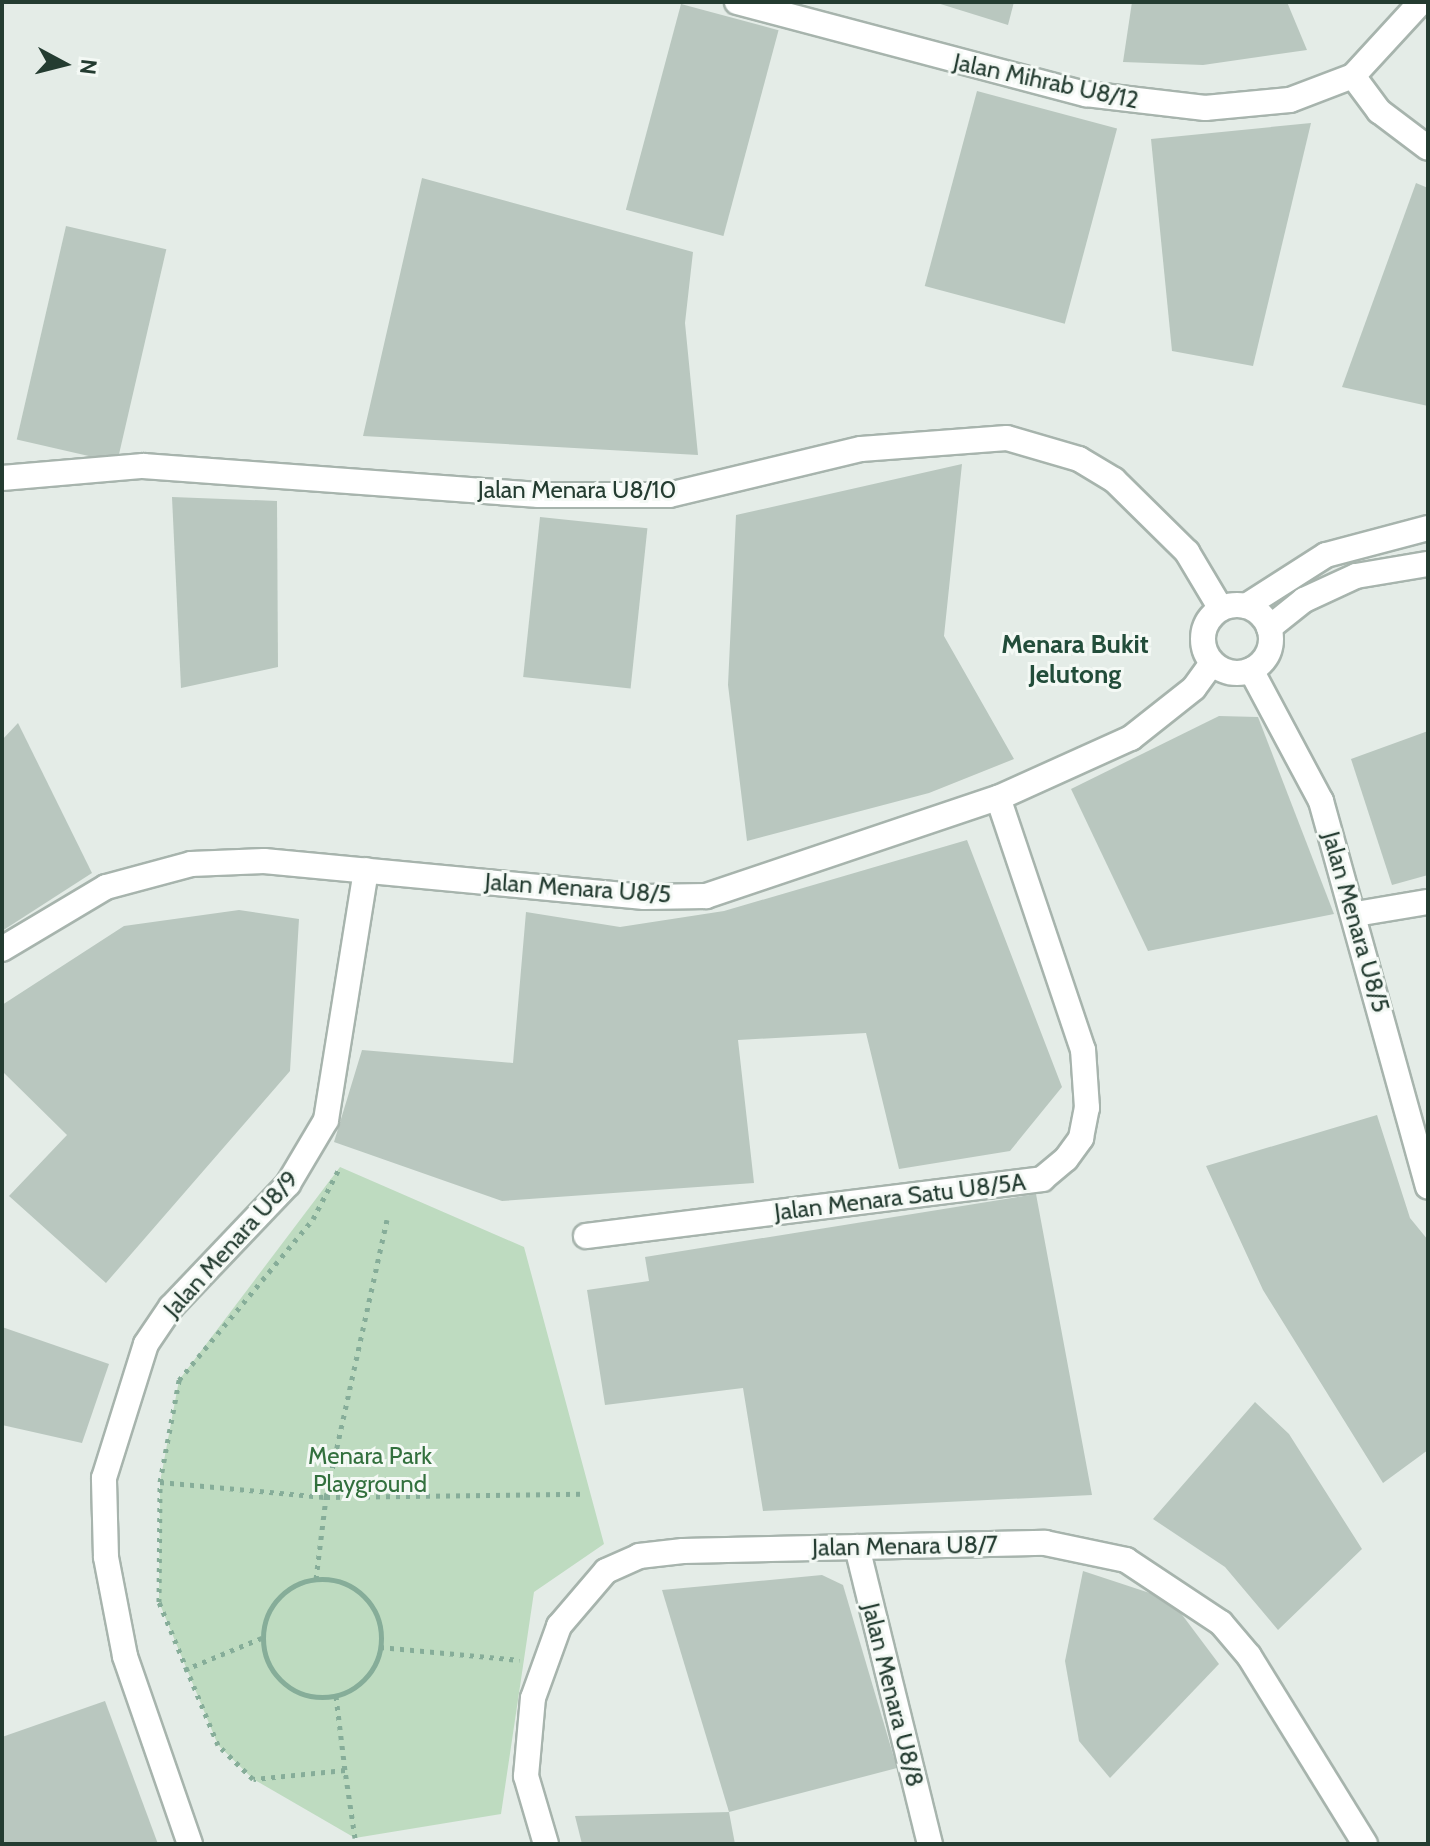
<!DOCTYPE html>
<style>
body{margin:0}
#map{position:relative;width:1430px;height:1846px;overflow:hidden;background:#e4ece7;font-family:Cabin,sans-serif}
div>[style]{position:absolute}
.green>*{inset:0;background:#bedbc0}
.building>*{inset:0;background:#b9c7bf;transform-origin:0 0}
.path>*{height:5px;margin-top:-2.5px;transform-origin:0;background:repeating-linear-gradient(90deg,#86ad99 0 4px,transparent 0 10px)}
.path>.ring{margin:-2.5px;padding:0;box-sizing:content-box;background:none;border:5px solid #86ad99;border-radius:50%}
.roads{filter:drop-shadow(2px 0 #a7b4ad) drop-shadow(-2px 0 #a7b4ad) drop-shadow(0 2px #a7b4ad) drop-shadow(0 -2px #a7b4ad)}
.street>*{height:24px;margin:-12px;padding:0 12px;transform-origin:12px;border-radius:12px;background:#fff}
.street>.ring{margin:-12px;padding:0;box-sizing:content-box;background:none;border:24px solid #fff;border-radius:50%}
span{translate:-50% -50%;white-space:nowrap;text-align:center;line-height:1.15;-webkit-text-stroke:6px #f4f9f5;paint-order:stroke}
.street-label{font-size:24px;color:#243c31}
.park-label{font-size:24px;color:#32703d}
.neighbourhood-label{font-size:26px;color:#224d3a;font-weight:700}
.frame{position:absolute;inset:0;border:4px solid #243c31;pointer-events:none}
.north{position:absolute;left:24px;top:24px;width:80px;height:80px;-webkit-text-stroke:6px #f4f9f5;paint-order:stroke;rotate:97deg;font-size:22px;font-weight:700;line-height:32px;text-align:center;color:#243c31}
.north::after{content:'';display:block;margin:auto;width:28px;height:36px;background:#243c31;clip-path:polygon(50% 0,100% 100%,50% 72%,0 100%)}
</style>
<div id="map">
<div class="green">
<i style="clip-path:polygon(340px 1167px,524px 1247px,604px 1544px,534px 1592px,501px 1814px,355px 1838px,253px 1779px,218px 1745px,159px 1602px,160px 1482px,179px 1380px)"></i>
</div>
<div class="building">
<i style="clip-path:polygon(934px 2px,1014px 2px,1008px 25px)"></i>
<i style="clip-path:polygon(1132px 2px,1287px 2px,1307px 50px,1203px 65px,1123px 62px)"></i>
<i style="left:681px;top:4px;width:101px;height:213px;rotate:15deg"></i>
<i style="left:977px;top:91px;width:145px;height:202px;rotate:15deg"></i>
<i style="clip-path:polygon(1311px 123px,1253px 366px,1172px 351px,1151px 139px)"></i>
<i style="clip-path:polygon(422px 178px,693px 252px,685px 323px,698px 455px,363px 436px)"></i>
<i style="clip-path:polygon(1416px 183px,1428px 188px,1428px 406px,1342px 387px)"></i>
<i style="left:66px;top:226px;width:103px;height:219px;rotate:13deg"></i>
<i style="clip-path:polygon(962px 464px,944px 636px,1014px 759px,929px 793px,747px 841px,728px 685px,736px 515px)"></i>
<i style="clip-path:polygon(172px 497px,277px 501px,278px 667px,181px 688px)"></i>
<i style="left:540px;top:517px;width:108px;height:161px;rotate:6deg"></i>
<i style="clip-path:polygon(1219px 716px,1258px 717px,1334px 914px,1148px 951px,1071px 789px)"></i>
<i style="clip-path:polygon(18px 723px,92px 873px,2px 931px,2px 740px)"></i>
<i style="clip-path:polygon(1428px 731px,1428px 875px,1392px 885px,1351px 759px)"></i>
<i style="clip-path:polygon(967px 840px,1062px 1087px,1010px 1151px,899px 1169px,866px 1033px,738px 1040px,754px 1183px,502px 1201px,334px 1142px,362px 1050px,513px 1063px,526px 912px,620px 927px,724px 911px)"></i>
<i style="clip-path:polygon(239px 910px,299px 919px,290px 1071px,106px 1283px,9px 1196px,67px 1135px,2px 1071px,2px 1005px,124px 926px)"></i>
<i style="clip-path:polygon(1377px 1115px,1410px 1218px,1428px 1240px,1428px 1450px,1383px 1483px,1263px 1290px,1206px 1166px)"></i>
<i style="clip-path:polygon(1036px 1194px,1092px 1495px,763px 1511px,743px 1388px,605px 1405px,587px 1290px,649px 1281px,645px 1257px)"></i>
<i style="clip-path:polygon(2px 1327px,109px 1364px,82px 1443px,2px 1425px)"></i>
<i style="clip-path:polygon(1255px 1402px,1289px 1434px,1362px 1549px,1278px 1630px,1225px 1567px,1153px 1519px)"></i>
<i style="clip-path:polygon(1083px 1571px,1171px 1600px,1219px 1664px,1110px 1778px,1079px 1741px,1065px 1661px)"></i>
<i style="clip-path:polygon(822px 1575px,843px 1585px,897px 1768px,729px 1812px,662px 1590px)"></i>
<i style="clip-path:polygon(105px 1701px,158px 1844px,2px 1844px,2px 1737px)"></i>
<i style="clip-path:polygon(729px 1812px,735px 1844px,582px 1844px,575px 1816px)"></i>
</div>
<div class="path">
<i style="left:160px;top:1482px;width:104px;rotate:-79.4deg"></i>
<i style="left:179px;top:1380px;width:209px;rotate:-50.2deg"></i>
<i style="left:313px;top:1219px;width:59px;rotate:-62.6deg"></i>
<i style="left:316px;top:1579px;width:83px;rotate:-83deg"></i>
<i style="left:326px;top:1497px;width:284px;rotate:-77.6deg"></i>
<i class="ring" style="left:263px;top:1579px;width:113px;height:113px"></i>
<i style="left:380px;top:1647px;width:140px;rotate:5.3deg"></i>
<i style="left:184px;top:1670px;width:87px;rotate:-22.4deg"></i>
<i style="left:336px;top:1696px;width:75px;rotate:83.1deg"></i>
<i style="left:355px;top:1838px;width:69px;rotate:-98.4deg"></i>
<i style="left:345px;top:1770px;width:92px;rotate:174.4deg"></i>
<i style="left:253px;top:1779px;width:49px;rotate:-135.8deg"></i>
<i style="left:218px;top:1745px;width:155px;rotate:-112.4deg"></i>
<i style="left:159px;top:1602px;width:120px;rotate:-89.5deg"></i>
<i style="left:160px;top:1482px;width:167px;rotate:5.2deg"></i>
<i style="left:326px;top:1497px;width:256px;rotate:-0.7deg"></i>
</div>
<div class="roads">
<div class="street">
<i style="left:737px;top:2px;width:361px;rotate:14.8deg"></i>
<i style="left:1086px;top:94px;width:120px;rotate:6.7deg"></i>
<i style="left:1205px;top:108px;width:85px;rotate:-5.4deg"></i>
<i style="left:1290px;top:100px;width:67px;rotate:-20.9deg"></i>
<i style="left:1353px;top:76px;width:100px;rotate:-47.4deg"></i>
<i style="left:1353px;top:76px;width:44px;rotate:53.4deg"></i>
<i style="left:1379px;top:111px;width:61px;rotate:37.1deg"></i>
<i style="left:2px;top:478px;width:142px;rotate:-4.9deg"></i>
<i style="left:143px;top:466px;width:397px;rotate:4.2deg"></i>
<i style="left:539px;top:495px;width:130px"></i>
<i style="left:669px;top:495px;width:197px;rotate:-13.5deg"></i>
<i style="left:861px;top:449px;width:146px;rotate:-4.3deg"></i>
<i style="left:1007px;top:438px;width:75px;rotate:16.3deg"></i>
<i style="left:1079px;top:459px;width:41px;rotate:31deg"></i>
<i style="left:1114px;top:480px;width:103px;rotate:44.6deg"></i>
<i style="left:1187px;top:552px;width:66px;rotate:59.2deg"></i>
<i class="ring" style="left:1203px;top:605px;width:44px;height:44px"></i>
<i style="left:1246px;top:606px;width:95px;rotate:-32.5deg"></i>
<i style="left:1326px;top:555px;width:106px;rotate:-14.8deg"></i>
<i style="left:1269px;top:628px;width:45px;rotate:-38.7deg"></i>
<i style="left:1304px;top:600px;width:57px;rotate:-24.8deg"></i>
<i style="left:1356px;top:576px;width:73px;rotate:-9.5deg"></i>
<i style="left:1251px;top:670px;width:149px;rotate:61.9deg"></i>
<i style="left:1321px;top:801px;width:400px;rotate:74.5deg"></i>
<i style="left:1356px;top:914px;width:73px;rotate:-9.5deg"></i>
<i style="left:2px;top:949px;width:121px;rotate:-30.8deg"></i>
<i style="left:106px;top:887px;width:88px;rotate:-15.1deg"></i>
<i style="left:191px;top:864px;width:73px;rotate:-2.4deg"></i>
<i style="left:264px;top:861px;width:382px;rotate:5.4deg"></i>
<i style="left:644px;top:897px;width:62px;rotate:-0.9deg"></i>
<i style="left:706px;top:896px;width:308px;rotate:-18.6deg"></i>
<i style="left:998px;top:798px;width:146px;rotate:-24.3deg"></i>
<i style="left:1131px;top:738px;width:80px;rotate:-38.4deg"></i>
<i style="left:1194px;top:688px;width:31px;rotate:-54deg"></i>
<i style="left:586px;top:1236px;width:460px;rotate:-7.1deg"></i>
<i style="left:1042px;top:1179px;width:31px;rotate:-40deg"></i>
<i style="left:1066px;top:1159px;width:26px;rotate:-54deg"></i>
<i style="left:1081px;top:1138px;width:31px;rotate:-79deg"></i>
<i style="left:1087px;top:1108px;width:58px;rotate:-93.9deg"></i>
<i style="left:1083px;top:1050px;width:266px;rotate:-108.6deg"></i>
<i style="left:857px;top:1547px;width:306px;rotate:76.2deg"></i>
<i style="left:190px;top:1844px;width:199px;rotate:-109.1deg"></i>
<i style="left:125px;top:1656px;width:101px;rotate:-100.9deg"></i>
<i style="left:106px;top:1557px;width:79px;rotate:-91.5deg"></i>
<i style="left:104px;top:1478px;width:140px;rotate:-72.6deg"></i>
<i style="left:146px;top:1344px;width:45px;rotate:-56deg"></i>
<i style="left:171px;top:1307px;width:170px;rotate:-46.4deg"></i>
<i style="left:288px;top:1184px;width:74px;rotate:-59.3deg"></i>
<i style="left:326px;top:1120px;width:253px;rotate:-80.9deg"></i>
<i style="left:546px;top:1844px;width:71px;rotate:-106.4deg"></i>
<i style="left:526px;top:1776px;width:78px;rotate:-84.9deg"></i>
<i style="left:533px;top:1698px;width:77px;rotate:-70.1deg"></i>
<i style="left:559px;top:1626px;width:72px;rotate:-49.5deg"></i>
<i style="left:606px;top:1571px;width:36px;rotate:-24deg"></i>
<i style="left:639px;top:1556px;width:44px;rotate:-6.5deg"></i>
<i style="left:683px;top:1551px;width:362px;rotate:-1.3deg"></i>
<i style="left:1045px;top:1543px;width:83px;rotate:11.9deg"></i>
<i style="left:1126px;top:1560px;width:114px;rotate:33.6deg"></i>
<i style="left:1221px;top:1623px;width:43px;rotate:49.7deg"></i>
<i style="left:1249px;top:1656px;width:221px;rotate:58.3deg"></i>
</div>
</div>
<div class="street-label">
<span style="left:1046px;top:81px;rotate:12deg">Jalan Mihrab U8/12</span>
<span style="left:577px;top:490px">Jalan Menara U8/10</span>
<span style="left:578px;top:888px;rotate:4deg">Jalan Menara U8/5</span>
<span style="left:1356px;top:922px;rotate:74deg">Jalan Menara U8/5</span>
<span style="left:900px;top:1197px;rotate:-7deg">Jalan Menara Satu U8/5A</span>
<span style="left:231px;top:1244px;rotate:-48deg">Jalan Menara U8/9</span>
<span style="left:905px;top:1546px;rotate:-1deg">Jalan Menara U8/7</span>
<span style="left:893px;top:1695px;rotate:76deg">Jalan Menara U8/8</span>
</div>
<div class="park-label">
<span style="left:370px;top:1470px">Menara Park<br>Playground</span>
</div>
<div class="neighbourhood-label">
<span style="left:1075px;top:660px">Menara Bukit<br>Jelutong</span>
</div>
<div class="frame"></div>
<div class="north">N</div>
</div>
